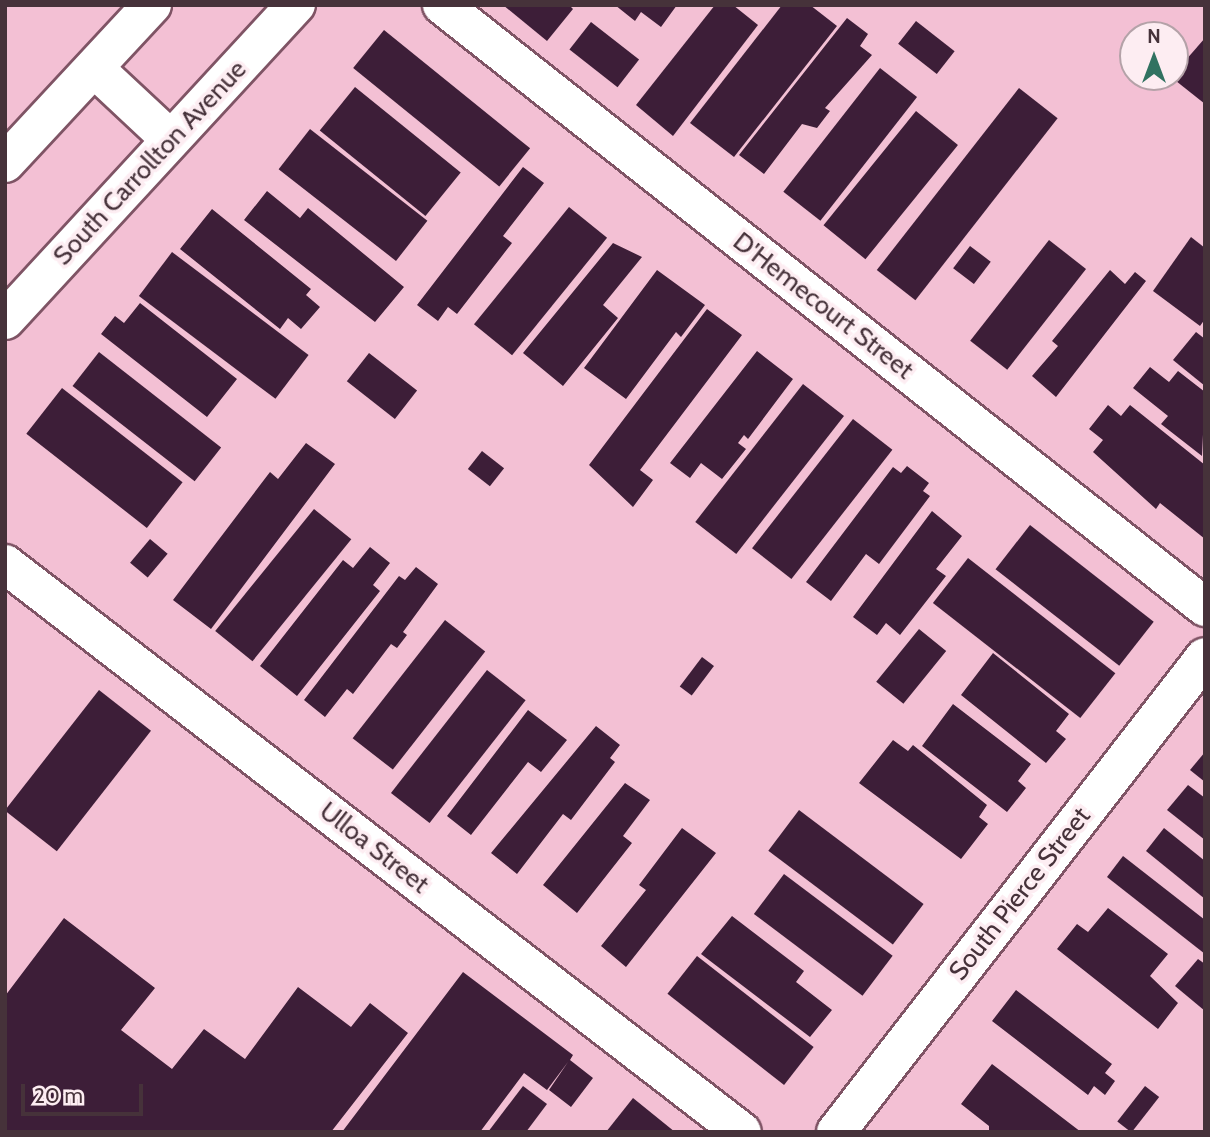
<!DOCTYPE html>
<style>
body{margin:0}
#map{position:relative;width:1210px;height:1137px;overflow:hidden;background:#f3c0d4;font-family:Cabin,sans-serif}
div>[style]{position:absolute}
.building>*{inset:0;background:#3d1e38;transform-origin:0 0}
.roads{filter:drop-shadow(2px 0 #7f5465) drop-shadow(-2px 0 #7f5465) drop-shadow(0 2px #7f5465) drop-shadow(0 -2px #7f5465)}
.minor>*{height:38px;margin:-19px;padding:0 19px;transform-origin:19px;border-radius:19px;background:#fff}
.major>*{height:38px;margin:-19px;padding:0 19px;transform-origin:19px;border-radius:19px;background:#fff}
span{translate:-50% -50%;white-space:nowrap;text-align:center;line-height:1.15;-webkit-text-stroke:7px #fdedf2;paint-order:stroke}
.street-label{font-size:26px;color:#46323a}
.frame{position:absolute;inset:0;border:7px solid #46323a;pointer-events:none}
.north{position:absolute;left:1119px;top:21px;width:70px;height:70px;box-sizing:border-box;background:#fdedf2;border:2px solid #b4a2a8;border-radius:50%;rotate:0deg;font-size:19px;font-weight:700;line-height:28px;text-align:center;color:#46323a}
.north::after{content:'';display:block;margin:auto;width:24px;height:32px;background:#317261;clip-path:polygon(50% 0,100% 100%,50% 72%,0 100%)}
.scale{position:absolute;left:21px;top:1084px;width:122px;height:32px;box-sizing:border-box;border:4px solid #46323a;border-top:0;padding-left:9px;font-size:21px;line-height:24px;white-space:nowrap;color:#46323a;-webkit-text-stroke:5px #fdedf2;paint-order:stroke}
</style>
<div id="map">
<div class="building">
<i style="clip-path:polygon(503px 5px,569px 5px,573px 9px,547px 41px)"></i>
<i style="clip-path:polygon(615px 5px,677px 5px,661px 27px,641px 12px,635px 21px)"></i>
<i style="clip-path:polygon(715px 5px,733px 5px,758px 25px,673px 136px,636px 105px)"></i>
<i style="clip-path:polygon(782px 5px,810px 5px,837px 26px,734px 157px,690px 123px)"></i>
<i style="clip-path:polygon(847px 18px,868px 34px,860px 46px,872px 55px,825px 108px,830px 111px,817px 128px,802px 124px,764px 174px,739px 155px)"></i>
<i style="left:916px;top:21px;width:49px;height:29px;rotate:38deg"></i>
<i style="left:591px;top:22px;width:61px;height:35px;rotate:38deg"></i>
<i style="left:384px;top:30px;width:188px;height:49px;rotate:39deg"></i>
<i style="clip-path:polygon(1205px 38px,1205px 104px,1171px 77px)"></i>
<i style="left:880px;top:68px;width:47px;height:157px;rotate:38deg"></i>
<i style="left:355px;top:87px;width:136px;height:56px;rotate:39deg"></i>
<i style="left:1019px;top:88px;width:49px;height:231px;rotate:38deg"></i>
<i style="left:916px;top:111px;width:54px;height:147px;rotate:39deg"></i>
<i style="left:310px;top:129px;width:149px;height:51px;rotate:38deg"></i>
<i style="clip-path:polygon(523px 167px,544px 183px,503px 236px,512px 243px,457px 314px,448px 307px,438px 321px,417px 305px)"></i>
<i style="clip-path:polygon(267px 191px,300px 218px,308px 208px,404px 287px,375px 322px,244px 220px)"></i>
<i style="left:569px;top:207px;width:49px;height:151px;rotate:39deg"></i>
<i style="clip-path:polygon(212px 209px,311px 289px,306px 295px,320px 307px,301px 329px,288px 318px,280px 329px,180px 249px)"></i>
<i style="clip-path:polygon(1191px 237px,1205px 248px,1205px 319px,1200px 326px,1153px 291px)"></i>
<i style="left:1049px;top:240px;width:47px;height:128px;rotate:38deg"></i>
<i style="clip-path:polygon(613px 243px,642px 257px,603px 305px,618px 318px,563px 386px,523px 353px)"></i>
<i style="left:970px;top:246px;width:26px;height:28px;rotate:37deg"></i>
<i style="left:172px;top:252px;width:171px;height:55px;rotate:37deg"></i>
<i style="clip-path:polygon(657px 270px,705px 305px,681px 337px,676px 332px,626px 399px,584px 368px)"></i>
<i style="clip-path:polygon(1110px 270px,1125px 284px,1135px 272px,1146px 281px,1056px 397px,1032px 376px,1058px 346px,1052px 341px)"></i>
<i style="clip-path:polygon(140px 303px,237px 379px,207px 417px,101px 334px,115px 316px,124px 323px)"></i>
<i style="clip-path:polygon(707px 309px,742px 335px,640px 470px,653px 480px,633px 507px,589px 465px)"></i>
<i style="clip-path:polygon(1196px 332px,1205px 339px,1205px 386px,1173px 360px)"></i>
<i style="clip-path:polygon(757px 351px,793px 379px,748px 439px,744px 435px,738px 443px,746px 449px,722px 479px,701px 463px,690px 478px,670px 463px)"></i>
<i style="left:99px;top:352px;width:155px;height:43px;rotate:38deg"></i>
<i style="left:369px;top:353px;width:61px;height:36px;rotate:38deg"></i>
<i style="clip-path:polygon(1150px 367px,1169px 382px,1178px 371px,1205px 392px,1202px 456px,1161px 424px,1168px 416px,1133px 388px)"></i>
<i style="left:803px;top:384px;width:52px;height:175px;rotate:38deg"></i>
<i style="left:62px;top:388px;width:153px;height:58px;rotate:38deg"></i>
<i style="clip-path:polygon(1108px 405px,1121px 416px,1130px 405px,1205px 465px,1205px 539px,1160px 503px,1156px 509px,1093px 452px,1103px 440px,1089px 429px)"></i>
<i style="left:853px;top:419px;width:50px;height:164px;rotate:38deg"></i>
<i style="clip-path:polygon(306px 443px,335px 464px,211px 629px,173px 600px,270px 472px,278px 479px)"></i>
<i style="left:482px;top:451px;width:28px;height:23px;rotate:38deg"></i>
<i style="clip-path:polygon(907px 466px,929px 483px,923px 491px,930px 496px,879px 564px,866px 554px,831px 601px,806px 582px,893px 467px,901px 473px)"></i>
<i style="left:314px;top:509px;width:48px;height:157px;rotate:39deg"></i>
<i style="clip-path:polygon(932px 511px,962px 536px,936px 569px,946px 576px,900px 635px,886px 623px,877px 635px,853px 617px)"></i>
<i style="left:1030px;top:525px;width:157px;height:56px;rotate:38deg"></i>
<i style="left:150px;top:539px;width:23px;height:31px;rotate:40deg"></i>
<i style="clip-path:polygon(370px 547px,390px 563px,373px 585px,380px 591px,297px 696px,260px 666px,343px 560px,353px 568px)"></i>
<i style="left:968px;top:558px;width:187px;height:57px;rotate:38deg"></i>
<i style="clip-path:polygon(416px 567px,438px 584px,403px 632px,407px 635px,397px 648px,391px 644px,353px 694px,347px 689px,325px 717px,304px 700px,399px 576px,405px 580px)"></i>
<i style="left:445px;top:620px;width:51px;height:150px;rotate:38deg"></i>
<i style="left:919px;top:629px;width:35px;height:68px;rotate:39deg"></i>
<i style="clip-path:polygon(993px 653px,1069px 714px,1056px 731px,1066px 739px,1046px 763px,961px 695px)"></i>
<i style="left:702px;top:657px;width:15px;height:37px;rotate:37deg"></i>
<i style="left:487px;top:670px;width:49px;height:156px;rotate:38deg"></i>
<i style="left:99px;top:690px;width:66px;height:153px;rotate:38deg"></i>
<i style="clip-path:polygon(953px 704px,1031px 764px,1018px 781px,1026px 788px,1007px 812px,922px 746px)"></i>
<i style="clip-path:polygon(528px 710px,567px 740px,541px 772px,528px 762px,471px 835px,447px 816px)"></i>
<i style="clip-path:polygon(596px 726px,620px 745px,610px 758px,615px 762px,571px 820px,563px 814px,517px 874px,491px 853px)"></i>
<i style="clip-path:polygon(893px 740px,908px 751px,913px 745px,987px 805px,979px 817px,988px 824px,961px 859px,859px 783px)"></i>
<i style="clip-path:polygon(1205px 752px,1205px 782px,1190px 770px)"></i>
<i style="clip-path:polygon(625px 783px,650px 800px,623px 836px,632px 843px,577px 913px,543px 885px)"></i>
<i style="clip-path:polygon(1188px 785px,1205px 798px,1205px 840px,1167px 810px)"></i>
<i style="left:799px;top:810px;width:156px;height:51px;rotate:37deg"></i>
<i style="clip-path:polygon(682px 828px,716px 853px,626px 967px,601px 946px,646px 890px,639px 885px)"></i>
<i style="clip-path:polygon(1164px 828px,1205px 861px,1205px 899px,1146px 851px)"></i>
<i style="clip-path:polygon(1123px 856px,1205px 920px,1205px 954px,1107px 877px)"></i>
<i style="left:784px;top:874px;width:136px;height:50px;rotate:37deg"></i>
<i style="clip-path:polygon(1108px 908px,1168px 954px,1150px 976px,1178px 1003px,1158px 1029px,1057px 949px,1077px 924px,1088px 932px)"></i>
<i style="clip-path:polygon(732px 916px,804px 971px,796px 982px,832px 1010px,810px 1037px,701px 954px)"></i>
<i style="clip-path:polygon(64px 918px,155px 988px,121px 1030px,172px 1069px,204px 1029px,245px 1059px,298px 987px,351px 1027px,370px 1003px,408px 1033px,331px 1132px,5px 1132px,5px 996px)"></i>
<i style="left:697px;top:956px;width:148px;height:48px;rotate:38deg"></i>
<i style="clip-path:polygon(1198px 959px,1205px 964px,1205px 1011px,1175px 986px)"></i>
<i style="clip-path:polygon(463px 972px,573px 1055px,570px 1060px,593px 1078px,571px 1107px,549px 1090px,568px 1062px,547px 1090px,524px 1073px,480px 1132px,342px 1132px)"></i>
<i style="clip-path:polygon(1016px 990px,1112px 1064px,1105px 1073px,1115px 1081px,1105px 1095px,1094px 1086px,1088px 1095px,992px 1021px)"></i>
<i style="clip-path:polygon(992px 1064px,1081px 1132px,989px 1132px,989px 1126px,961px 1104px)"></i>
<i style="clip-path:polygon(523px 1086px,547px 1104px,526px 1132px,488px 1132px)"></i>
<i style="left:1145px;top:1086px;width:18px;height:45px;rotate:38deg"></i>
<i style="clip-path:polygon(633px 1098px,675px 1132px,606px 1132px)"></i>
</div>
<div class="roads">
<div class="minor">
<i style="left:442px;top:5px;width:972px;rotate:38.27deg"></i>
<i style="left:5px;top:564px;width:930px;rotate:37.62deg"></i>
<i style="left:836px;top:1132px;width:601px;rotate:-52.16deg"></i>
</div>
<div class="major">
<i style="left:94px;top:68px;width:105px;rotate:43.1deg"></i>
<i style="left:5px;top:163px;width:216px;rotate:-47.1deg"></i>
<i style="left:5px;top:320px;width:429px;rotate:-47.3deg"></i>
</div>
</div>
<div class="street-label">
<span style="left:150px;top:163px;rotate:-47deg">South Carrollton Avenue</span>
<span style="left:823px;top:306px;rotate:38deg">D'Hemecourt Street</span>
<span style="left:374px;top:848px;rotate:38deg">Ulloa Street</span>
<span style="left:1020px;top:894px;rotate:-52deg">South Pierce Street</span>
</div>
<div class="frame"></div>
<div class="north">N</div>
<div class="scale">20 m</div>
</div>
